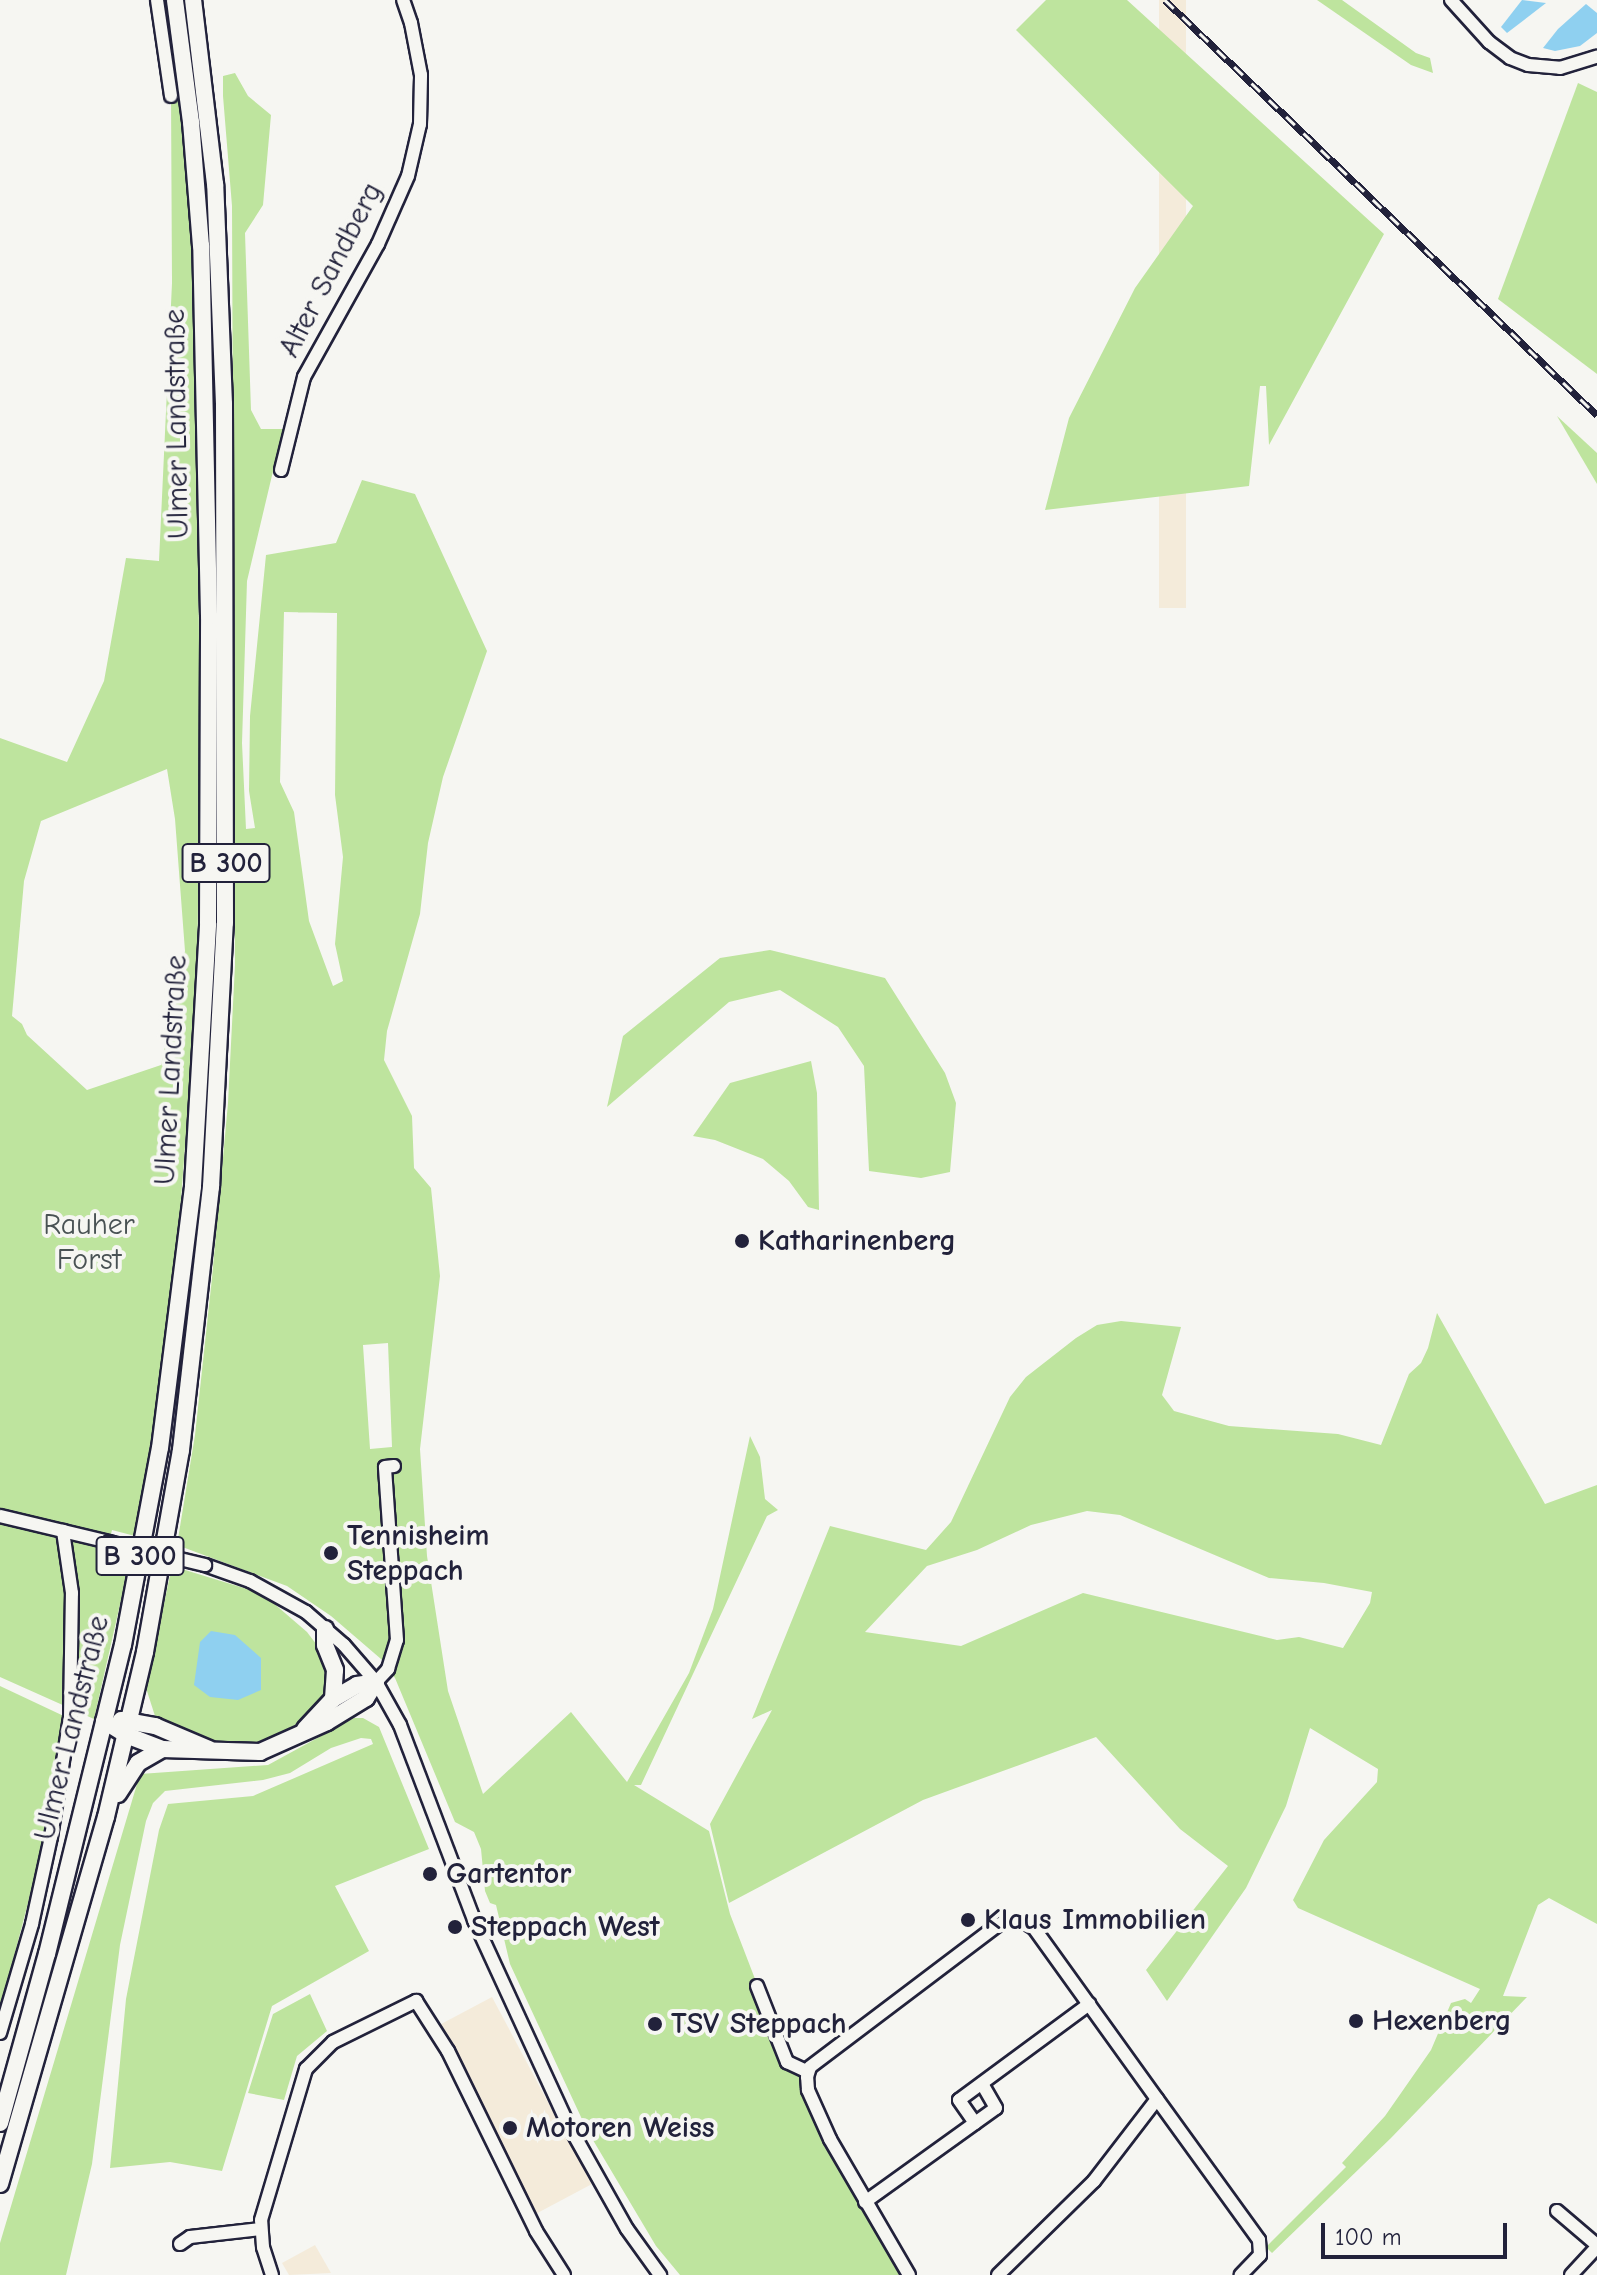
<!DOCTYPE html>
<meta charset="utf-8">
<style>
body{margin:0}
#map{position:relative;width:1597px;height:2275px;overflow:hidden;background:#f6f6f2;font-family:"Comic Neue",sans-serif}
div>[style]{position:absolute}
.built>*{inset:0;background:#f4ebda;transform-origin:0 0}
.green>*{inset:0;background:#bee49e}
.water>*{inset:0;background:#8fd0f0}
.roads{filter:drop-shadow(2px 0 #22223b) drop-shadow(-2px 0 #22223b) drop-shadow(0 2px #22223b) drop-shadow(0 -2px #22223b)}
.minor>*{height:12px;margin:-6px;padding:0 6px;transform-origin:6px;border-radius:6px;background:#f6f6f2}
.major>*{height:16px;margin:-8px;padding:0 8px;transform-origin:8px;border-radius:8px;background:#f6f6f2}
.rail>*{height:7px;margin-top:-3.5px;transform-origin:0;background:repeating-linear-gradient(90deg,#f6f6f2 0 12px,#22223b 0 24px);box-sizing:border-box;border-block:2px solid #22223b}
.bridges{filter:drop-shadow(2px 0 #22223b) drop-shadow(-2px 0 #22223b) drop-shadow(0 2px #22223b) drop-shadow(0 -2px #22223b)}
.minor-bridge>*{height:12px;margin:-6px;padding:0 6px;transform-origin:6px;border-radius:6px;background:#f6f6f2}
.dots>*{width:22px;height:22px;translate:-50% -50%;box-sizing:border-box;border:4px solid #f6f6f2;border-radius:50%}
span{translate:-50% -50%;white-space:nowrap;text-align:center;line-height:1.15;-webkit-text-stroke:8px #f6f6f2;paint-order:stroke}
.shield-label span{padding:2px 6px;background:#f6f6f2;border:2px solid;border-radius:6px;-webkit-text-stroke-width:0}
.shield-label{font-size:28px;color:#22223b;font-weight:700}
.street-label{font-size:30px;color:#22223b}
.park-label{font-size:30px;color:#495254}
.poi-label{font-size:30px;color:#22223b;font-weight:700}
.left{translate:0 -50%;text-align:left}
.scale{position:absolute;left:1321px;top:2223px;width:186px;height:36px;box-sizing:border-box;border:4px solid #22223b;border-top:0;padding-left:10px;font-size:24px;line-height:28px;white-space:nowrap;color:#22223b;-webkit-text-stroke:6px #f6f6f2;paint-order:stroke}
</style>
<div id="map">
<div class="built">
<i style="left:1159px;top:0;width:27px;height:608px"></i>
<i style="left:492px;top:1997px;width:212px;height:65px;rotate:62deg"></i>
<i style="clip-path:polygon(315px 2245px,331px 2273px,289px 2275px,282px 2263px)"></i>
</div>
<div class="green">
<i style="clip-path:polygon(1046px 0,1127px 0,1384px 234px,1269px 445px,1266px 386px,1260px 386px,1249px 486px,1045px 510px,1069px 418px,1135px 288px,1193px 206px,1016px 30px)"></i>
<i style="clip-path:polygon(1317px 0,1342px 0,1416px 53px,1430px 58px,1433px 73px,1411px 65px)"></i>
<i style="clip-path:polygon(evenodd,235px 73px,248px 96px,271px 115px,263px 205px,245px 233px,251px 410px,261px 429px,283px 429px,247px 581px,242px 743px,246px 829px,255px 828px,249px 791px,250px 716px,266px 555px,336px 543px,362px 480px,415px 494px,487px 651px,443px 777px,428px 843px,420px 914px,387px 1031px,384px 1060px,412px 1116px,414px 1168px,431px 1188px,440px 1276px,420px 1449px,427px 1556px,448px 1691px,483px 1794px,571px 1712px,627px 1782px,689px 1673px,713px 1609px,750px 1436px,760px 1457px,765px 1499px,778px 1510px,767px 1516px,641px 1785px,634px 1785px,709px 1831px,730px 1914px,787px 2062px,798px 2067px,818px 2114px,906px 2270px,898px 2275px,680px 2275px,656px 2246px,587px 2130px,510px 1964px,496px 1905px,490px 1903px,485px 1891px,481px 1849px,474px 1832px,455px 1822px,395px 1678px,381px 1659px,331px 1616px,287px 1586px,177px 1545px,195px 1435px,212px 1278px,228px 1103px,235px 965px,232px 206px,223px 96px,223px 76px,235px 73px,284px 612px,337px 613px,335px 795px,343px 857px,335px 944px,343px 981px,333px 986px,309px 921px,294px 812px,280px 782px,284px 612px,235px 73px,388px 1343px,392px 1447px,370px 1449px,363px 1345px,388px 1343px)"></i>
<i style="clip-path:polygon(1578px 83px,1597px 92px,1597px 374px,1498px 299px)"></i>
<i style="clip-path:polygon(evenodd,180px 94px,191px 203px,196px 350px,200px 731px,197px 990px,179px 1225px,165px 1356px,135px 1536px,112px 1530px,107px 1550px,131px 1556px,94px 1719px,0 1677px,0 738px,67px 762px,104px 681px,126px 558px,159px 561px,172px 283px,171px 96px,180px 94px,167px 769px,175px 819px,185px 951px,161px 1065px,87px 1090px,27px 1035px,22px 1024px,12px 1016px,24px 881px,41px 821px,167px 769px)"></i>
<i style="clip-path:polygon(1557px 416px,1597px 453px,1597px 484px)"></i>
<i style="clip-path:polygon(770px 950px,885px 978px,945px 1073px,956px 1103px,950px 1172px,921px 1178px,869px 1171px,864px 1066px,838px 1027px,780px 990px,729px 1002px,607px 1107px,623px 1036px,720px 958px)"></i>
<i style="clip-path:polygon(811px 1061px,817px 1093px,819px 1210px,808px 1207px,789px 1181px,763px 1159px,715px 1140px,693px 1136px,730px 1083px)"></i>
<i style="clip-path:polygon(evenodd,1437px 1313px,1545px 1504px,1597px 1485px,1597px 1924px,1549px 1898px,1538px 1905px,1503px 1996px,1527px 1997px,1391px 2138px,1272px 2253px,1266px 2247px,1346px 2167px,1342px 2163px,1385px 2116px,1431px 2050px,1451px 2003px,1465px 1999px,1471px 2003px,1480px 1989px,1298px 1908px,1293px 1900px,1324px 1840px,1377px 1782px,1378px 1769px,1310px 1728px,1286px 1806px,1246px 1888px,1167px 2001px,1146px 1970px,1228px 1866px,1180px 1829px,1096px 1737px,923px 1800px,729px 1903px,710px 1824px,772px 1710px,752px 1719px,830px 1526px,926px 1550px,951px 1522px,1010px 1397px,1026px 1377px,1076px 1338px,1097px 1325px,1121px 1321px,1181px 1327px,1162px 1395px,1174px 1411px,1229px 1426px,1338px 1434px,1381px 1445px,1409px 1374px,1421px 1363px,1428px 1348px,1437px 1313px,1087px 1511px,1120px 1515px,1269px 1578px,1324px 1583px,1372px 1592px,1370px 1603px,1343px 1648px,1299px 1637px,1277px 1640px,1083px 1593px,961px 1646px,865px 1632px,927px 1566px,977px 1550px,1031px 1525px,1087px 1511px)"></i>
<i style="clip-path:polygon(172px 1566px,247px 1589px,271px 1601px,307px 1632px,326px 1657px,328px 1673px,322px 1700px,304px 1719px,271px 1740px,248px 1746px,210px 1741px,155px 1716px,146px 1688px)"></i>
<i style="clip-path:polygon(0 1686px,68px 1718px,34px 1880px,0 2010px)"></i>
<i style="clip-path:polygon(354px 1718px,363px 1718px,379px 1727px,429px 1849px,335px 1886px,369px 1951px,272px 2006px,222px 2171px,170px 2162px,110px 2168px,126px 1999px,159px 1830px,168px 1804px,253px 1796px,373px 1744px,371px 1739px,361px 1738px,331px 1748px,290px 1773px,263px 1780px,165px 1791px,153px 1803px,146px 1821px,120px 1945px,92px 2164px,66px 2275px,0 2275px,0 2243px,140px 1774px,268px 1765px)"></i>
<i style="clip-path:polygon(310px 1994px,327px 2031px,297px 2056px,284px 2100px,248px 2093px,273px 2014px)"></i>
</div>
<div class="water">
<i style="clip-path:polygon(1522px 0,1546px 3px,1507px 33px,1501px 27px)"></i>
<i style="clip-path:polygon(1586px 4px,1597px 13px,1597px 33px,1580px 46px,1555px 51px,1543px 48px,1558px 29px)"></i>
<i style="clip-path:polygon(211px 1631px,235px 1635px,261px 1658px,261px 1690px,238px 1700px,210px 1697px,194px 1685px,200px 1642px)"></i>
</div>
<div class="roads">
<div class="minor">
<i style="left:157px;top:0;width:97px;rotate:81.7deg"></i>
<i style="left:1451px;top:0;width:57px;rotate:47.9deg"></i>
<i style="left:1489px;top:42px;width:26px;rotate:37deg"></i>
<i style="left:1510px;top:58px;width:19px;rotate:21deg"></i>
<i style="left:1528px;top:65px;width:32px;rotate:5deg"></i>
<i style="left:1560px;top:68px;width:39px;rotate:-17deg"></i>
<i style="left:281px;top:470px;width:96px;rotate:-76.1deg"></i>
<i style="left:304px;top:377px;width:152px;rotate:-60.9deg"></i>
<i style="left:378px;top:244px;width:74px;rotate:-66.2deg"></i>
<i style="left:408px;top:176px;width:53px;rotate:-77deg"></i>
<i style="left:420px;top:124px;width:49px;rotate:-88.8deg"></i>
<i style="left:421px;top:75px;width:53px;rotate:-100.9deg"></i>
<i style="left:411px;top:23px;width:24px;rotate:-109deg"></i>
<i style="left:0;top:1516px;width:112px;rotate:13.4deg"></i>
<i style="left:205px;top:1565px;width:48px;rotate:19.6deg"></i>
<i style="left:250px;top:1581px;width:64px;rotate:29deg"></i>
<i style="left:306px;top:1612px;width:50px;rotate:41deg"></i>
<i style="left:344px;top:1645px;width:49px;rotate:49.1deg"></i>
<i style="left:376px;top:1682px;width:49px;rotate:60.8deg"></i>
<i style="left:400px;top:1725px;width:209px;rotate:69.2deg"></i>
<i style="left:474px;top:1920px;width:225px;rotate:65.3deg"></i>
<i style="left:568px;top:2124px;width:120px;rotate:60.7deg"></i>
<i style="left:627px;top:2229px;width:57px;rotate:54.3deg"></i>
<i style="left:376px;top:1682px;width:18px;rotate:-47deg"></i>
<i style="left:388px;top:1669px;width:30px;rotate:-73deg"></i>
<i style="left:397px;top:1640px;width:173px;rotate:-94deg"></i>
<i style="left:385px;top:1467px;width:9px;rotate:-6deg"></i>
<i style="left:757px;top:1986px;width:82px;rotate:68.5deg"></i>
<i style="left:787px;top:2062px;width:23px;rotate:25deg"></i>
<i style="left:0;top:2033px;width:114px;rotate:-73.6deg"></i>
<i style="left:32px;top:1924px;width:89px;rotate:-77.7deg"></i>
<i style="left:51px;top:1837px;width:121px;rotate:-81deg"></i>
<i style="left:70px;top:1717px;width:124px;rotate:-89.1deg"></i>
<i style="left:72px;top:1593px;width:63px;rotate:-98.3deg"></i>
<i style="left:975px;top:2123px;width:28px;rotate:-125deg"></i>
<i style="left:959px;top:2100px;width:162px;rotate:-36.4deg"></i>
<i style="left:865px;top:2202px;width:161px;rotate:-35.7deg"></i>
<i style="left:996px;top:2108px;width:28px;rotate:-120deg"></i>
<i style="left:1557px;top:2211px;width:52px;rotate:40.4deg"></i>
<i style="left:180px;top:2244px;width:12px;rotate:-35deg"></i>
<i style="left:190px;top:2237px;width:71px;rotate:-6.4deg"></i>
<i style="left:272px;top:2275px;width:29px;rotate:-108deg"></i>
<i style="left:263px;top:2247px;width:27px;rotate:-94deg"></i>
<i style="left:261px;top:2220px;width:158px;rotate:-73.4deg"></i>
<i style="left:306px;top:2069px;width:38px;rotate:-45deg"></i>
<i style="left:333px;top:2042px;width:93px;rotate:-26.3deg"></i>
<i style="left:416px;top:2001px;width:59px;rotate:57.4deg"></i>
<i style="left:448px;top:2051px;width:200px;rotate:63.9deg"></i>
<i style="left:536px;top:2231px;width:52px;rotate:57.5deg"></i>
<i style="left:909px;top:2275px;width:157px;rotate:-120.2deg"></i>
<i style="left:830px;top:2139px;width:54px;rotate:-114.2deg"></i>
<i style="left:808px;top:2090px;width:13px;rotate:-94deg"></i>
<i style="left:807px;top:2077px;width:10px;rotate:-73deg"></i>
<i style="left:810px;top:2067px;width:236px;rotate:-37.1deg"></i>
<i style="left:998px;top:1925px;width:11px;rotate:-27deg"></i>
<i style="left:1008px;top:1920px;width:13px"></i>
<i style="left:1021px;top:1920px;width:15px;rotate:32deg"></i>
<i style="left:1034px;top:1928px;width:211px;rotate:54.3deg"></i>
<i style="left:998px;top:2275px;width:134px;rotate:-44.4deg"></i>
<i style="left:1094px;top:2181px;width:103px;rotate:-52.5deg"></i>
<i style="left:1157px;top:2099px;width:174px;rotate:54.1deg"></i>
<i style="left:1259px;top:2240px;width:15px;rotate:86deg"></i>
<i style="left:1260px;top:2255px;width:28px;rotate:134deg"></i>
<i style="left:1571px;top:2275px;width:38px;rotate:-47deg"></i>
</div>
<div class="major">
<i style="left:325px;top:1629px;width:16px;rotate:90deg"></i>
<i style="left:325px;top:1645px;width:27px;rotate:68deg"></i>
<i style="left:335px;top:1670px;width:29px;rotate:94deg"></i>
<i style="left:121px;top:1720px;width:35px;rotate:10deg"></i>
<i style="left:155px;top:1726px;width:59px;rotate:23.1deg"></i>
<i style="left:104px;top:1721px;width:26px;rotate:32deg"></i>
<i style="left:126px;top:1735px;width:39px;rotate:21deg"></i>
<i style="left:162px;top:1749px;width:98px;rotate:1.8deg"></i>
<i style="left:260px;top:1752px;width:73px;rotate:-24.1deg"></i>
<i style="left:327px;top:1722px;width:46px;rotate:-31.6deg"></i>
<i style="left:366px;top:1698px;width:19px;rotate:-58deg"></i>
<i style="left:305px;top:1729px;width:41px;rotate:-47deg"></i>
<i style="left:333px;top:1699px;width:28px;rotate:-30deg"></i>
<i style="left:357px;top:1685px;width:19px;rotate:-9deg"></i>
<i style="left:118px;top:1794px;width:37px;rotate:-57deg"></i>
<i style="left:138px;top:1763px;width:28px;rotate:-30deg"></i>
<i style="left:0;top:2123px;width:175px;rotate:-74.5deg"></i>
<i style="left:47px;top:1954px;width:318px;rotate:-76.2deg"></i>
<i style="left:123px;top:1645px;width:200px;rotate:-79.4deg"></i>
<i style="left:160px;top:1448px;width:264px;rotate:-82.8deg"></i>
<i style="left:193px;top:1186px;width:263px;rotate:-86.7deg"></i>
<i style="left:208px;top:923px;width:307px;rotate:-89.8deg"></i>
<i style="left:209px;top:616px;width:370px;rotate:-91.2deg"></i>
<i style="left:201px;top:246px;width:124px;rotate:-94.6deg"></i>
<i style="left:191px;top:122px;width:123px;rotate:-97.5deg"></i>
<i style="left:0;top:2184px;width:382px;rotate:-73.9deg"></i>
<i style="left:106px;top:1817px;width:170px;rotate:-76.7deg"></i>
<i style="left:145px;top:1652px;width:205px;rotate:-79.9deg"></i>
<i style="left:181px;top:1450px;width:265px;rotate:-83.5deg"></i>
<i style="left:211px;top:1187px;width:264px;rotate:-87deg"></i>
<i style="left:225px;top:923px;width:519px;rotate:-90.11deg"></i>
<i style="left:224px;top:404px;width:220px;rotate:-92.3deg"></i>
<i style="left:215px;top:184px;width:185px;rotate:-96.8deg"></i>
</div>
</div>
<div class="rail">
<i style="left:1165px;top:0;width:599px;rotate:43.85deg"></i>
</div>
<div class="bridges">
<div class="minor-bridge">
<i style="left:109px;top:1542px;width:99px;rotate:13.5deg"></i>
</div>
</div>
<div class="dots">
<i style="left:742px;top:1241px;background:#22223b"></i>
<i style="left:331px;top:1553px;background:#22223b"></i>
<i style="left:430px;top:1874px;background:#22223b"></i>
<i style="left:968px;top:1920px;background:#22223b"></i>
<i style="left:455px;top:1927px;background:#22223b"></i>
<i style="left:1356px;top:2021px;background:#22223b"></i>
<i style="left:655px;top:2024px;background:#22223b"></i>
<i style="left:510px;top:2128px;background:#22223b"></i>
</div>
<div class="shield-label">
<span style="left:226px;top:863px">B 300</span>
<span style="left:140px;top:1556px">B 300</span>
</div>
<div class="street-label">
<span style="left:331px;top:270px;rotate:-63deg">Alter Sandberg</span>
<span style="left:177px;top:424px;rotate:-91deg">Ulmer Landstraße</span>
<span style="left:171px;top:1070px;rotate:-87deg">Ulmer Landstraße</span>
<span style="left:72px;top:1728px;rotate:-76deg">Ulmer Landstraße</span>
</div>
<div class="park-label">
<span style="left:89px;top:1242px">Rauher<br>Forst</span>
</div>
<div class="poi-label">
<span class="left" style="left:758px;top:1241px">Katharinenberg</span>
<span class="left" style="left:347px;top:1553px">Tennisheim<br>Steppach</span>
<span class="left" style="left:446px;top:1874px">Gartentor</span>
<span class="left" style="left:984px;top:1920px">Klaus Immobilien</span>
<span class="left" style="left:471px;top:1927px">Steppach West</span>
<span class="left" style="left:1372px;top:2021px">Hexenberg</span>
<span class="left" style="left:671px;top:2024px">TSV Steppach</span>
<span class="left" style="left:526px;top:2128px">Motoren Weiss</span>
</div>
<div class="scale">100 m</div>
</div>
